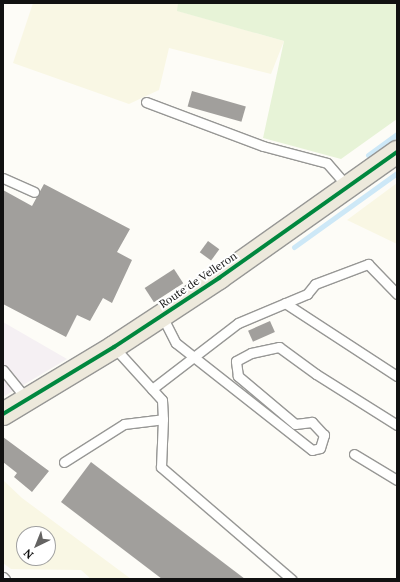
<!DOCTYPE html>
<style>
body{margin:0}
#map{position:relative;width:400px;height:582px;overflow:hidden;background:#fdfcf7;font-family:Lora,serif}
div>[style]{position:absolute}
.industrial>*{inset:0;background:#f5f0f3}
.farmland>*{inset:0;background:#f9f7e4}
.green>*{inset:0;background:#e7f3d7}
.stream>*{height:5px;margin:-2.5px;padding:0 2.5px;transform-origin:2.5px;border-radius:2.5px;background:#cde8f7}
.building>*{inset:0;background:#a19f9c;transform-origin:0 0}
.roads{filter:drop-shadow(1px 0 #979795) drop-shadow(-1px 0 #979795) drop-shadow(0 1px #979795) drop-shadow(0 -1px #979795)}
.service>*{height:9px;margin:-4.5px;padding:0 4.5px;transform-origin:4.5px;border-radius:4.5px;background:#fffffe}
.primary>*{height:22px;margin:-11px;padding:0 11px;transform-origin:11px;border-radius:11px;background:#ede9dc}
.cycleway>*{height:4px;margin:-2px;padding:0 2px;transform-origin:2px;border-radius:2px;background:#00873e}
span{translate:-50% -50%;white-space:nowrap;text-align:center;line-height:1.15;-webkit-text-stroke:4px #fff;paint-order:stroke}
.street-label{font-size:11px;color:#111}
.frame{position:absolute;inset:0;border:4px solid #111;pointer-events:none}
.north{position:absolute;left:16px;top:526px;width:40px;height:40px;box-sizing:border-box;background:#fff;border:1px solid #a0a0a0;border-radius:50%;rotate:223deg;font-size:11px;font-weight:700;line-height:16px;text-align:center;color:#111}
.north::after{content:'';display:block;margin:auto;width:14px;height:18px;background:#646362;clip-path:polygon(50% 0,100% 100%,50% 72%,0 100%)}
</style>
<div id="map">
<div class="industrial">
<i style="clip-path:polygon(3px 322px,67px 359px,3px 397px)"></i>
</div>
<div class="farmland">
<i style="clip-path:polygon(33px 3px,178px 3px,178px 11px,284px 41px,271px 74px,169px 48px,159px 90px,129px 104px,13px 63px)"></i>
<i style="clip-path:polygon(397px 183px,397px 244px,347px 220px)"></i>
<i style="clip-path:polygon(evenodd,3px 480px,22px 498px,131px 579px,91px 579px,81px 570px,11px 569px,3px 563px,3px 480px,24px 534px,48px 534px,48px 558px,24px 558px,24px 534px)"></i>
</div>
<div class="green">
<i style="clip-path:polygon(178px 3px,397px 3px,397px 119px,341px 159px,263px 138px,284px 41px,177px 11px)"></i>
</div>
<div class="stream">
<i style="left:368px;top:155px;width:36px;rotate:-36deg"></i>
<i style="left:294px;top:247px;width:127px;rotate:-35.7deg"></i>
</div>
<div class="building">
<i style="left:192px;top:91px;width:56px;height:16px;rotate:16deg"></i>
<i style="clip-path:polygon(44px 184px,130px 229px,117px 252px,132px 260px,112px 303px,103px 298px,90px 321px,77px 315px,66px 337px,3px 304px,3px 190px,32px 206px)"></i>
<i style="left:208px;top:241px;width:14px;height:14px;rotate:36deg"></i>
<i style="left:174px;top:269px;width:17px;height:35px;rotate:57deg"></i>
<i style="left:270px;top:321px;width:12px;height:24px;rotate:66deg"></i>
<i style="clip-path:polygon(3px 437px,49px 471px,32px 492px,14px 477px,17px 473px,3px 462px)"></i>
<i style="clip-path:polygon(91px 462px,245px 579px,162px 579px,61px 502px)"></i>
</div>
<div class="roads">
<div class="service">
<i style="left:146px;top:102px;width:125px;rotate:20.6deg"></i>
<i style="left:263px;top:146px;width:66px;rotate:14.9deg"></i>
<i style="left:327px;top:163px;width:32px;rotate:49deg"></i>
<i style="left:3px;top:178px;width:34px;rotate:24deg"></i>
<i style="left:285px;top:303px;width:134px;rotate:33.1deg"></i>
<i style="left:162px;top:316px;width:30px;rotate:63deg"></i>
<i style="left:176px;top:343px;width:173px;rotate:38.2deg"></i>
<i style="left:312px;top:450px;width:8px;rotate:-14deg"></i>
<i style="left:320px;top:448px;width:14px;rotate:-73deg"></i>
<i style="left:324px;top:435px;width:18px;rotate:-133deg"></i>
<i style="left:312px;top:422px;width:17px;rotate:173deg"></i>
<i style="left:295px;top:424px;width:75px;rotate:-139.9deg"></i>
<i style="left:238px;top:376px;width:15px;rotate:-98deg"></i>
<i style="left:236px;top:361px;width:17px;rotate:-28deg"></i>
<i style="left:251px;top:353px;width:29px;rotate:-12deg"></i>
<i style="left:279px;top:347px;width:46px;rotate:36.1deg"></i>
<i style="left:316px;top:374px;width:96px;rotate:32.2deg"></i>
<i style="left:3px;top:370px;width:38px;rotate:51deg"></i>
<i style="left:152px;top:389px;width:108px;rotate:-37.5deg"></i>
<i style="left:238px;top:323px;width:75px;rotate:-22.8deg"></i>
<i style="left:307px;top:294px;width:13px;rotate:-51deg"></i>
<i style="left:315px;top:284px;width:57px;rotate:-20.7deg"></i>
<i style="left:368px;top:264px;width:42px;rotate:46deg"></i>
<i style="left:163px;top:419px;width:48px;rotate:92.4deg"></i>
<i style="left:161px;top:467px;width:172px;rotate:40.7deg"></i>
<i style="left:354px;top:454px;width:50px;rotate:31.2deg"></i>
<i style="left:64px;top:462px;width:71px;rotate:-32.3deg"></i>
<i style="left:124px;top:424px;width:39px;rotate:-7deg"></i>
<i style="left:163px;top:419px;width:19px;rotate:-93deg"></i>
<i style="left:162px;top:400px;width:72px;rotate:-132.2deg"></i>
<i style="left:3px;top:577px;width:3px;rotate:45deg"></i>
</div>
<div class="primary">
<i style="left:3px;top:414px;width:130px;rotate:-31.1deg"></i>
<i style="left:114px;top:347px;width:126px;rotate:-33.3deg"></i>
<i style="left:219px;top:278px;width:218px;rotate:-35.3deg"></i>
</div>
</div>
<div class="cycleway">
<i style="left:3px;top:414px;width:130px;rotate:-31.1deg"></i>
<i style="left:114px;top:347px;width:126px;rotate:-33.3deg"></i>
<i style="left:219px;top:278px;width:218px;rotate:-35.3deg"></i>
</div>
<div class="street-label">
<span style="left:198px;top:280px;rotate:-34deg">Route de Velleron</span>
</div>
<div class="frame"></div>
<div class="north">N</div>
</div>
